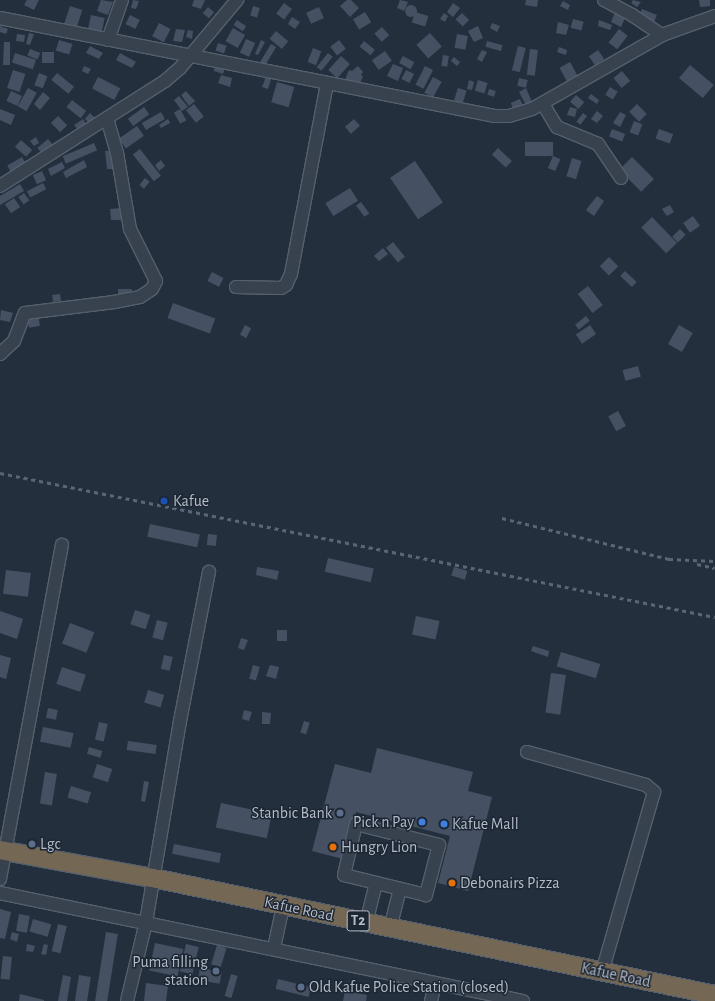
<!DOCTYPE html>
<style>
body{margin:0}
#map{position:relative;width:715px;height:1001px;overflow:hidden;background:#242f3e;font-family:"Alegreya Sans",sans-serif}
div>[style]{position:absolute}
.building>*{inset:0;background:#455162;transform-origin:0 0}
.round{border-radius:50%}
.roads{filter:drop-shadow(1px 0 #565f6c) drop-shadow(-1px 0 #565f6c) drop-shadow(0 1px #565f6c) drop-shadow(0 -1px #565f6c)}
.minor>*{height:12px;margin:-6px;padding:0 6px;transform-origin:6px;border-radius:6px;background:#38414e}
.highway>*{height:18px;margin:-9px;padding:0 9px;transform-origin:9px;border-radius:9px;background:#746855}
.rail>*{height:3px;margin-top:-1.5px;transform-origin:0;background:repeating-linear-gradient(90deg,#5a6575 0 4px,transparent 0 8px)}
.dots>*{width:11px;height:11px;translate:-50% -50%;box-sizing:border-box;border:2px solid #1d2633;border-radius:50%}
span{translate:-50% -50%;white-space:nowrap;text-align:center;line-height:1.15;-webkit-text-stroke:3px #1d2633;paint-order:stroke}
.shield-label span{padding:1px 3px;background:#1d2633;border:1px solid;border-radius:3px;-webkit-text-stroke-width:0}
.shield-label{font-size:15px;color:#b4bcc9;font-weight:700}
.poi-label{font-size:16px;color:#b4bcc9}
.left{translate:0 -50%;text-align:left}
.right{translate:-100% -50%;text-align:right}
.street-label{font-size:16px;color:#b4bcc9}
</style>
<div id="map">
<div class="building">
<i style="clip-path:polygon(27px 0,39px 0,34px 10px,24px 5px)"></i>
<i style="clip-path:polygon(101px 0,113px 2px,108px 15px,97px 11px)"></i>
<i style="clip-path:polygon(133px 0,139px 1px,136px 9px,131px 8px)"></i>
<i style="clip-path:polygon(194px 0,205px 0,201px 9px,192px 6px)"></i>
<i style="clip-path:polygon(347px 0,351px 0,359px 8px,350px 17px,340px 6px)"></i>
<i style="clip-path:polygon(400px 0,408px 2px,404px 11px,397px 8px)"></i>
<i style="clip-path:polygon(526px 0,538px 0,537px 7px,525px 5px)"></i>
<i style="clip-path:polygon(633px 0,641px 2px,637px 7px,631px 3px)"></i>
<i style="clip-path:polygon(699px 0,710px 0,710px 6px,700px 7px)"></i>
<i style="clip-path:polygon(563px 1px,570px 5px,568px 10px,560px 6px)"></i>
<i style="left:284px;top:3px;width:10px;height:13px;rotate:37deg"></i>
<i style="clip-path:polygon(453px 3px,460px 8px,453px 17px,447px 12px)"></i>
<i class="round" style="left:405px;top:5px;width:12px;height:12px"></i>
<i style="left:70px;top:6px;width:13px;height:20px;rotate:18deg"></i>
<i style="left:253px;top:6px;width:7px;height:10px;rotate:16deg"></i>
<i style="left:208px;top:7px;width:8px;height:8px;rotate:40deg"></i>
<i style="left:319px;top:7px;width:12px;height:14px;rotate:66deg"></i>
<i style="left:642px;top:9px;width:16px;height:8px;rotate:22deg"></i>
<i style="left:365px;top:12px;width:12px;height:14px;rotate:59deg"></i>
<i style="left:415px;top:12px;width:14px;height:11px;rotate:17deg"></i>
<i style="clip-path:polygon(615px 12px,626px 16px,621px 27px,611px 22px)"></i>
<i style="clip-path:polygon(444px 13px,448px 16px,445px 22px,440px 19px)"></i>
<i style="left:462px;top:13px;width:10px;height:9px;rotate:45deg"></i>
<i style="left:91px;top:15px;width:14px;height:15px;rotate:12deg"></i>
<i style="left:130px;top:15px;width:11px;height:10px;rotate:27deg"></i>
<i style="clip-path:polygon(292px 17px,300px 22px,295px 29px,288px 24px)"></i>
<i style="left:573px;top:19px;width:11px;height:9px;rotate:15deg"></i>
<i style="left:237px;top:20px;width:11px;height:6px;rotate:34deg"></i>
<i style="clip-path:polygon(599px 20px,612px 25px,610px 30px,598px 26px)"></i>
<i style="clip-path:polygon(558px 22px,569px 25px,566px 35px,556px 33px)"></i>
<i style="left:159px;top:23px;width:13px;height:15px;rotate:27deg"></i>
<i style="clip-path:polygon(492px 23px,500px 26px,497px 32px,490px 28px)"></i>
<i style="clip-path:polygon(0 26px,8px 29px,6px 34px,0 32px)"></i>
<i style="clip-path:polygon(478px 26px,483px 38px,474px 42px,468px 31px)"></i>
<i style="left:382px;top:27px;width:11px;height:10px;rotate:49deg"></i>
<i style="left:233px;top:28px;width:14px;height:15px;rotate:30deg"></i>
<i style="clip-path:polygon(176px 29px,185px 30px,182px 42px,173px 41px)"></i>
<i style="left:619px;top:29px;width:11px;height:17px;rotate:38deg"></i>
<i style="clip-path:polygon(188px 30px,193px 31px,192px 39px,186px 37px)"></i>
<i style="left:276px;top:31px;width:16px;height:10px;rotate:40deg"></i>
<i style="clip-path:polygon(29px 33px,34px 34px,30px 45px,26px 44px)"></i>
<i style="left:430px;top:33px;width:18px;height:18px;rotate:49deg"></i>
<i style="left:17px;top:34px;width:8px;height:7px;rotate:7deg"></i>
<i style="left:457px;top:34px;width:11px;height:14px;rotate:10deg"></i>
<i style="left:246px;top:39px;width:10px;height:15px;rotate:24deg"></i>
<i style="left:59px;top:40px;width:14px;height:11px;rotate:17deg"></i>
<i style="clip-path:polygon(261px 40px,265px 42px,258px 55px,255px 54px)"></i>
<i style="left:339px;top:40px;width:11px;height:11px;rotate:52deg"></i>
<i style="left:364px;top:41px;width:14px;height:7px;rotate:39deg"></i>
<i style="left:487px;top:41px;width:16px;height:6px;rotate:15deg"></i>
<i style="clip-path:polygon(4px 42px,10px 42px,10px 65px,3px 65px)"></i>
<i style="left:218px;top:43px;width:9px;height:8px;rotate:18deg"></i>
<i style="left:271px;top:44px;width:6px;height:21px;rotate:31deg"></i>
<i style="clip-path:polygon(90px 46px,103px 53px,99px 59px,86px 53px)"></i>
<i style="left:518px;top:46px;width:8px;height:25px;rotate:14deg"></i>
<i style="clip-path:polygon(559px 47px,567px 50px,566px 55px,557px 52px)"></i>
<i style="left:313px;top:48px;width:9px;height:15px;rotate:21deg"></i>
<i style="left:30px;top:49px;width:11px;height:7px;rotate:22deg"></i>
<i style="left:530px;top:49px;width:8px;height:26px;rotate:7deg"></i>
<i style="clip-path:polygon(482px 50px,487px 52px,482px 62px,477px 59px)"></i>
<i style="left:598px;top:50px;width:11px;height:11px;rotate:56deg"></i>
<i style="left:385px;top:51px;width:12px;height:16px;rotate:55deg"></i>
<i style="left:42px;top:52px;width:12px;height:11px"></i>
<i style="left:15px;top:53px;width:22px;height:10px;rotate:18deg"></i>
<i style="clip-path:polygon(120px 53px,136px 62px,132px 68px,116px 60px)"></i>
<i style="left:328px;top:53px;width:6px;height:18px;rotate:39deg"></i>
<i style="left:443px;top:55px;width:6px;height:11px;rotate:9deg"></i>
<i style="left:341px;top:56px;width:12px;height:19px;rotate:42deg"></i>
<i style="left:403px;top:56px;width:13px;height:8px;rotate:29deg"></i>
<i style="left:454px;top:57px;width:8px;height:5px;rotate:40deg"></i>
<i style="left:570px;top:62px;width:18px;height:12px;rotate:61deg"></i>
<i style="clip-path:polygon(393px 64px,403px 68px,398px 81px,387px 76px)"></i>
<i style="clip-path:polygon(215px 65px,225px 67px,223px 74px,214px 71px)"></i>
<i style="left:690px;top:65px;width:31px;height:17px;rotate:40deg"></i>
<i style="clip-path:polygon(84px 66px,91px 69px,88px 74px,82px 71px)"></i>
<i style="clip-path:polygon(358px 66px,363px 72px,361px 75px,363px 76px,359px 86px,345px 80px,349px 70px,352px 71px)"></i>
<i style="left:425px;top:66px;width:9px;height:21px;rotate:27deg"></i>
<i style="left:13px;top:70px;width:13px;height:19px;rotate:18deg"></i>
<i style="left:406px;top:70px;width:9px;height:10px;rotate:27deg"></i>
<i style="left:622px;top:71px;width:13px;height:11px;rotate:51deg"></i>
<i style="left:39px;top:73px;width:9px;height:13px;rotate:21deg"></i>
<i style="left:57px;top:73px;width:22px;height:9px;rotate:39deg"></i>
<i style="clip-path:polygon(267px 74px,272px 76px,268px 89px,262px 87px)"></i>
<i style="clip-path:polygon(221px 75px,232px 78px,230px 87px,218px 83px)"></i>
<i style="left:98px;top:77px;width:25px;height:13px;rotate:27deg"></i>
<i style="left:433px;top:77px;width:10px;height:18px;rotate:29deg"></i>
<i style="left:519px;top:78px;width:9px;height:8px;rotate:13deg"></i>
<i style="clip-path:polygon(469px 80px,474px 82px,472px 90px,467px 89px)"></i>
<i style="left:478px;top:80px;width:10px;height:11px;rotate:17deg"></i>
<i style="left:277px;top:82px;width:18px;height:21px;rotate:16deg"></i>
<i style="left:610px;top:87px;width:9px;height:9px;rotate:32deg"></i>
<i style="left:28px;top:88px;width:10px;height:21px;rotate:29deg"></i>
<i style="left:458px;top:88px;width:9px;height:13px;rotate:18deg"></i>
<i style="clip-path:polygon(526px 88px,532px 102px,526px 105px,519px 92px)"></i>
<i style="left:489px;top:89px;width:7px;height:6px;rotate:16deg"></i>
<i style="left:11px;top:91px;width:12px;height:11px;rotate:24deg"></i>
<i style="clip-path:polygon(186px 91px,195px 101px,189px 106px,181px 95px)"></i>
<i style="clip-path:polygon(43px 92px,50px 98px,40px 110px,34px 104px)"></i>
<i style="clip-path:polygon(591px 94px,599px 100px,597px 104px,588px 98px)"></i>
<i style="left:576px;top:95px;width:11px;height:9px;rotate:41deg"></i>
<i style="clip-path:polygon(179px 96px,188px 107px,182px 111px,174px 100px)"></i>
<i style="left:520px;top:99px;width:8px;height:10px;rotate:67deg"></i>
<i style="left:72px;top:100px;width:18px;height:9px;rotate:38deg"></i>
<i style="left:194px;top:104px;width:16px;height:10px;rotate:52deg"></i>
<i style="left:637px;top:104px;width:14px;height:11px;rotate:45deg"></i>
<i style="left:144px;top:107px;width:9px;height:20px;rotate:54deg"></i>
<i style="clip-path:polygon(570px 107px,577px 109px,575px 117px,567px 115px)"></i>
<i style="clip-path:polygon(0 109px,15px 115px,11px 125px,0 120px)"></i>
<i style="left:180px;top:109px;width:13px;height:7px;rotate:61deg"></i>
<i style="clip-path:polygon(597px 111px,603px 116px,597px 123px,591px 119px)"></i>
<i style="left:161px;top:112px;width:8px;height:22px;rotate:60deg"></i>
<i style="clip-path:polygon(620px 112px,626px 115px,620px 127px,613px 123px)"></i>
<i style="clip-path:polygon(90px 113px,95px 118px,90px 124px,85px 119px)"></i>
<i style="left:583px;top:113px;width:5px;height:11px;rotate:37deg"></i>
<i style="left:58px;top:116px;width:13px;height:10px;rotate:45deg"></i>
<i style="clip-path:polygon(83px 119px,86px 124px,78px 130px,74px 125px)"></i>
<i style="clip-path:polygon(168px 119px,170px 123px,161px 128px,159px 125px)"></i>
<i style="left:354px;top:119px;width:9px;height:12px;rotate:49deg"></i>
<i style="left:634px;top:121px;width:9px;height:12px;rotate:21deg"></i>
<i style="left:137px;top:126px;width:12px;height:22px;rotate:55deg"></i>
<i style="left:612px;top:129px;width:14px;height:8px;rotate:21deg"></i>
<i style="left:659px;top:129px;width:15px;height:10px;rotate:20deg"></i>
<i style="clip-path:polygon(36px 137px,39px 143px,34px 146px,30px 141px)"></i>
<i style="left:48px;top:139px;width:8px;height:14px;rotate:50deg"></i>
<i style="left:21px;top:140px;width:15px;height:9px;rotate:42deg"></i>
<i style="left:525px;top:142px;width:28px;height:14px"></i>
<i style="left:94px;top:143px;width:8px;height:34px;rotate:67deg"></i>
<i style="left:498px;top:148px;width:19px;height:9px;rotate:43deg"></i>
<i style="left:140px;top:149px;width:34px;height:9px;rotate:52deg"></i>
<i style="clip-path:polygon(105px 151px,114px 151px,115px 169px,107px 169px)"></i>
<i style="left:553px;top:156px;width:8px;height:13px;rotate:23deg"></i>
<i style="left:22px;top:157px;width:8px;height:17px;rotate:60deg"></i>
<i style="left:632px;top:157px;width:31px;height:18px;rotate:45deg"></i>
<i style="left:572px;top:158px;width:10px;height:19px;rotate:17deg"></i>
<i style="clip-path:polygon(84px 160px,87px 167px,66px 178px,63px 172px)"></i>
<i style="clip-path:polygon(161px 160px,165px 166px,159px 171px,155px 165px)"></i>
<i style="left:415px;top:161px;width:50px;height:30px;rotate:56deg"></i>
<i style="clip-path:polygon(62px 162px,65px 168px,51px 176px,48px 169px)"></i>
<i style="left:42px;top:171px;width:10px;height:10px;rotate:66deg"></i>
<i style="left:145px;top:178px;width:6px;height:9px;rotate:39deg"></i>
<i style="left:43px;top:183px;width:7px;height:18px;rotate:63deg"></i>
<i style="clip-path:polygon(20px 184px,24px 191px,0 205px,0 196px)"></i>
<i style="left:350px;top:188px;width:15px;height:29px;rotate:58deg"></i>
<i style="left:24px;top:193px;width:9px;height:7px;rotate:54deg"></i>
<i style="clip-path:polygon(597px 196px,604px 201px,594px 216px,586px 210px)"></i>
<i style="left:14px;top:198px;width:11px;height:11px;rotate:56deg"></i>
<i style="left:361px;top:202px;width:14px;height:6px;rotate:54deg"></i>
<i style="clip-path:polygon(670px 205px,674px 212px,667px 216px,662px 209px)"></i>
<i style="clip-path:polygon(121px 208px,121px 220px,111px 220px,110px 209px)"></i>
<i style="left:693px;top:216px;width:12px;height:12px;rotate:55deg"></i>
<i style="left:652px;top:217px;width:36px;height:15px;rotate:46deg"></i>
<i style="left:680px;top:229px;width:8px;height:11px;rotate:45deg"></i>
<i style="left:393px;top:242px;width:19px;height:9px;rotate:51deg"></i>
<i style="clip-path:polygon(383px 248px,388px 254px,379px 261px,374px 256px)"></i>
<i style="left:609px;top:257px;width:13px;height:13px;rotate:45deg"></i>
<i style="left:625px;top:271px;width:16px;height:7px;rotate:43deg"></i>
<i style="left:212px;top:272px;width:13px;height:10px;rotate:27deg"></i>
<i style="left:588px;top:286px;width:24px;height:13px;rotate:52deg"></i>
<i style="left:132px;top:289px;width:7px;height:14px;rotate:90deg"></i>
<i style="left:60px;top:294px;width:7px;height:8px;rotate:82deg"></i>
<i style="left:173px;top:303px;width:45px;height:16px;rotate:20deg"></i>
<i style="clip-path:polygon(1px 310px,13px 313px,10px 322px,0 320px)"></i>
<i style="left:38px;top:315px;width:11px;height:11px;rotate:80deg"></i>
<i style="left:586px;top:316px;width:6px;height:14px;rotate:51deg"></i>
<i style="left:245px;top:325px;width:7px;height:11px;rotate:27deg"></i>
<i style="left:590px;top:325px;width:11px;height:17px;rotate:56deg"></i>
<i style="left:679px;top:325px;width:16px;height:22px;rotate:30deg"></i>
<i style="left:638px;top:366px;width:11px;height:16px;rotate:75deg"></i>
<i style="left:618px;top:411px;width:17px;height:11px;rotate:62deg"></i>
<i style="left:150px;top:524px;width:51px;height:13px;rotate:12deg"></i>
<i style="left:208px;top:534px;width:9px;height:11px;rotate:6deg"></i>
<i style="left:328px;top:558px;width:47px;height:14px;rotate:13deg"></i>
<i style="clip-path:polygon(257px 567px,279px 571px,277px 580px,256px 575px)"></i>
<i style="left:454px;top:567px;width:14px;height:9px;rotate:17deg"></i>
<i style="left:6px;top:570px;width:25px;height:24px;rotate:7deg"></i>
<i style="left:135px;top:610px;width:16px;height:15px;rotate:18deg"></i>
<i style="clip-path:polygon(0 611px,23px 619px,17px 639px,0 633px)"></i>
<i style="left:416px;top:616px;width:24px;height:19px;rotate:12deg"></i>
<i style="left:157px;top:620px;width:11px;height:18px;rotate:15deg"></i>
<i style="left:70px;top:623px;width:26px;height:22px;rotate:21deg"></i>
<i style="left:277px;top:630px;width:10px;height:11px"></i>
<i style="clip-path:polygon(241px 638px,248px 640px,244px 650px,238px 648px)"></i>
<i style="clip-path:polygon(533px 646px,549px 651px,548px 657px,531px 651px)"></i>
<i style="left:561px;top:652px;width:41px;height:15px;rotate:17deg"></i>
<i style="clip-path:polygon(0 655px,11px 658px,6px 679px,0 677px)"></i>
<i style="left:164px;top:655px;width:9px;height:14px;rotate:13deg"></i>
<i style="left:253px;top:665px;width:7px;height:14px;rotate:16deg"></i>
<i style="clip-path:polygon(270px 665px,279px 667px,276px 679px,266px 676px)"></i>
<i style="left:62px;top:667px;width:25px;height:18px;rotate:18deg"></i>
<i style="left:551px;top:673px;width:15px;height:40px;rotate:8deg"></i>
<i style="left:148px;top:690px;width:17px;height:13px;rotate:17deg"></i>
<i style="left:48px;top:708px;width:10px;height:10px;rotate:11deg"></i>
<i style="clip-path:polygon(244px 710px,252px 712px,249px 721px,242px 719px)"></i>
<i style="clip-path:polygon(262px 712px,271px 713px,270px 724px,262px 724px)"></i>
<i style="left:304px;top:721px;width:6px;height:12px;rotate:18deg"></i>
<i style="left:99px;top:722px;width:9px;height:18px;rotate:13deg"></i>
<i style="left:43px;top:727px;width:31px;height:15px;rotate:11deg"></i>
<i style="left:128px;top:741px;width:29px;height:9px;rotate:8deg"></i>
<i style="left:89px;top:747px;width:14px;height:7px;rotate:17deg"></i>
<i style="clip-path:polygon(377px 748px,473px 772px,468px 791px,492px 797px,468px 891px,438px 883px,450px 836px,356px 812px,343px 859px,312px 851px,335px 764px,371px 773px)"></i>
<i style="left:97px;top:764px;width:16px;height:14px;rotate:18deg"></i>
<i style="left:45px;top:772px;width:12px;height:32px;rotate:9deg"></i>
<i style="clip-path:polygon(144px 781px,149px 782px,145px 802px,141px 801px)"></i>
<i style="left:71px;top:786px;width:21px;height:12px;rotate:17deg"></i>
<i style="left:221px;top:803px;width:52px;height:25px;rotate:12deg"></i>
<i style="left:174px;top:844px;width:48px;height:10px;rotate:11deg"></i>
<i style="clip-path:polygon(0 909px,11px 912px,5px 939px,0 938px)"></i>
<i style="left:19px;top:914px;width:11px;height:17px;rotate:10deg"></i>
<i style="left:33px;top:919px;width:19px;height:13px;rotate:16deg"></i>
<i style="left:58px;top:924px;width:9px;height:28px;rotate:13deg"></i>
<i style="clip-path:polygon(12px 932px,19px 934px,17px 942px,10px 939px)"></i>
<i style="left:106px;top:932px;width:12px;height:70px;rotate:9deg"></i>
<i style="left:155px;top:943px;width:29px;height:28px;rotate:12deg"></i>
<i style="clip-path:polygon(27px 944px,35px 946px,33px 952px,26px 951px)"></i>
<i style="clip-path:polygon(44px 944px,48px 945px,46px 955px,41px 954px)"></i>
<i style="left:186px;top:944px;width:13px;height:28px;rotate:13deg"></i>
<i style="left:217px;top:945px;width:10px;height:20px;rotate:17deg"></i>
<i style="left:3px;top:956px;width:9px;height:23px;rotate:6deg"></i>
<i style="left:200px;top:968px;width:22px;height:12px;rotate:10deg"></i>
<i style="left:231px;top:974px;width:7px;height:23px;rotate:16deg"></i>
<i style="clip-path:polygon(63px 975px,71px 977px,67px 1001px,58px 1001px)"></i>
<i style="left:79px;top:975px;width:12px;height:26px;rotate:9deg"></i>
<i style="left:278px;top:979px;width:34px;height:10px;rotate:14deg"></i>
<i style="clip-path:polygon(146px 983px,168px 986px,166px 1001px,144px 1001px)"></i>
<i style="clip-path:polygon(345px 991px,367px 995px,366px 1001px,343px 1001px)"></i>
<i style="clip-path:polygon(20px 994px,44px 1000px,44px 1001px,19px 1001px)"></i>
</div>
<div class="roads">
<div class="minor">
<i style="left:604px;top:0;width:32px;rotate:28deg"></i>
<i style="left:632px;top:15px;width:36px;rotate:34deg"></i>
<i style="left:0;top:18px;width:505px;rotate:11.2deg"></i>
<i style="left:495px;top:116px;width:14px"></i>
<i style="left:509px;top:116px;width:24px;rotate:-17deg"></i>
<i style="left:532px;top:109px;width:150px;rotate:-29.6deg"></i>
<i style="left:662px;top:35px;width:56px;rotate:-19.7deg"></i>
<i style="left:108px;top:40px;width:42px;rotate:-70.7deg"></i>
<i style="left:543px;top:104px;width:27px;rotate:59deg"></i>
<i style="left:557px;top:127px;width:44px;rotate:22.5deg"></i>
<i style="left:598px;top:144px;width:41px;rotate:55.9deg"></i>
<i style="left:0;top:186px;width:196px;rotate:-32.5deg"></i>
<i style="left:165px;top:81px;width:20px;rotate:-41deg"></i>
<i style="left:180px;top:68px;width:89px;rotate:-50deg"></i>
<i style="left:236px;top:287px;width:45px;rotate:1.3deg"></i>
<i style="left:281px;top:288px;width:6px;rotate:-31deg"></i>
<i style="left:286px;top:285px;width:12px;rotate:-66deg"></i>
<i style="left:291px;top:274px;width:193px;rotate:-79.3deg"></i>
<i style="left:0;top:354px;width:19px;rotate:-43deg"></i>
<i style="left:14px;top:341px;width:30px;rotate:-69deg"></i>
<i style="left:25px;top:313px;width:90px;rotate:-7deg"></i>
<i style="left:114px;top:302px;width:26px;rotate:-11deg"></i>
<i style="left:140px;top:297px;width:14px;rotate:-34deg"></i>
<i style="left:152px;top:289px;width:9px;rotate:-63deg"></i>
<i style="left:156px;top:281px;width:58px;rotate:-116.6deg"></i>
<i style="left:130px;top:229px;width:77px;rotate:-99.7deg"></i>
<i style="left:117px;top:153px;width:35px;rotate:-106deg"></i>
<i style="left:527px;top:752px;width:123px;rotate:15.5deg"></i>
<i style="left:646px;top:785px;width:11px;rotate:41deg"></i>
<i style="left:654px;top:792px;width:187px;rotate:106.1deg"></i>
<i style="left:356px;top:824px;width:86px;rotate:14.2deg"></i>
<i style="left:439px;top:845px;width:52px;rotate:104.6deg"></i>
<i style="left:426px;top:895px;width:84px;rotate:-166.3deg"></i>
<i style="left:344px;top:875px;width:52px;rotate:-76.8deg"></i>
<i style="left:0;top:879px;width:340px;rotate:-79.5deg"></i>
<i style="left:0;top:893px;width:534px;rotate:11.67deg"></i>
<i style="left:366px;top:923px;width:41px;rotate:-76deg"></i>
<i style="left:390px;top:928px;width:40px;rotate:-75.6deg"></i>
<i style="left:274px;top:948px;width:43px;rotate:-77.9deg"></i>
<i style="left:127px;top:1001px;width:81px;rotate:-76.5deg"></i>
<i style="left:146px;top:922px;width:204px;rotate:-80.4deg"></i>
<i style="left:180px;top:721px;width:152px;rotate:-79deg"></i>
<i style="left:431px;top:1001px;width:17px;rotate:-77deg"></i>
</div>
<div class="highway">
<i style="left:0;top:850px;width:156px;rotate:10.4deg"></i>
<i style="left:153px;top:878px;width:574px;rotate:11.76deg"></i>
</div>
</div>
<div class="rail">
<i style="left:0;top:473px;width:729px;rotate:11.39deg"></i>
<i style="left:502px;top:518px;width:172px;rotate:13.8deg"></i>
<i style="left:669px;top:559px;width:46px;rotate:2.5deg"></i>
<i style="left:697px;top:564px;width:18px;rotate:13deg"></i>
</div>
<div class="dots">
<i style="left:164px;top:501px;background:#1a4fb4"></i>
<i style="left:340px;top:813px;background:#5c6f8a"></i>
<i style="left:422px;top:822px;background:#3f7fe0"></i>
<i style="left:444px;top:824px;background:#3f7fe0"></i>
<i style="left:32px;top:844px;background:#5c6f8a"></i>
<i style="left:333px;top:847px;background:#e8710a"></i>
<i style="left:452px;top:883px;background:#e8710a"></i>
<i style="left:216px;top:971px;background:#5c6f8a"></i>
<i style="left:301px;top:987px;background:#5c6f8a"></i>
</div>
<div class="shield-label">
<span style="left:358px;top:921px">T2</span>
</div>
<div class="poi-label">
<span class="left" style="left:173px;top:501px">Kafue</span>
<span class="right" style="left:332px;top:813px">Stanbic Bank</span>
<span class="right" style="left:414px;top:822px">Pick n Pay</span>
<span class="left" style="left:452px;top:824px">Kafue Mall</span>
<span class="left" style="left:40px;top:844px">Lgc</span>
<span class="left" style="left:341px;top:847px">Hungry Lion</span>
<span class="left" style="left:460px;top:883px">Debonairs Pizza</span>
<span class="right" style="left:208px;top:971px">Puma filling<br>station</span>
<span class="left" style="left:309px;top:987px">Old Kafue Police Station (closed)</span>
</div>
<div class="street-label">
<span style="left:299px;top:909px;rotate:12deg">Kafue Road</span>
<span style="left:616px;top:975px;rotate:12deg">Kafue Road</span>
</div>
</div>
